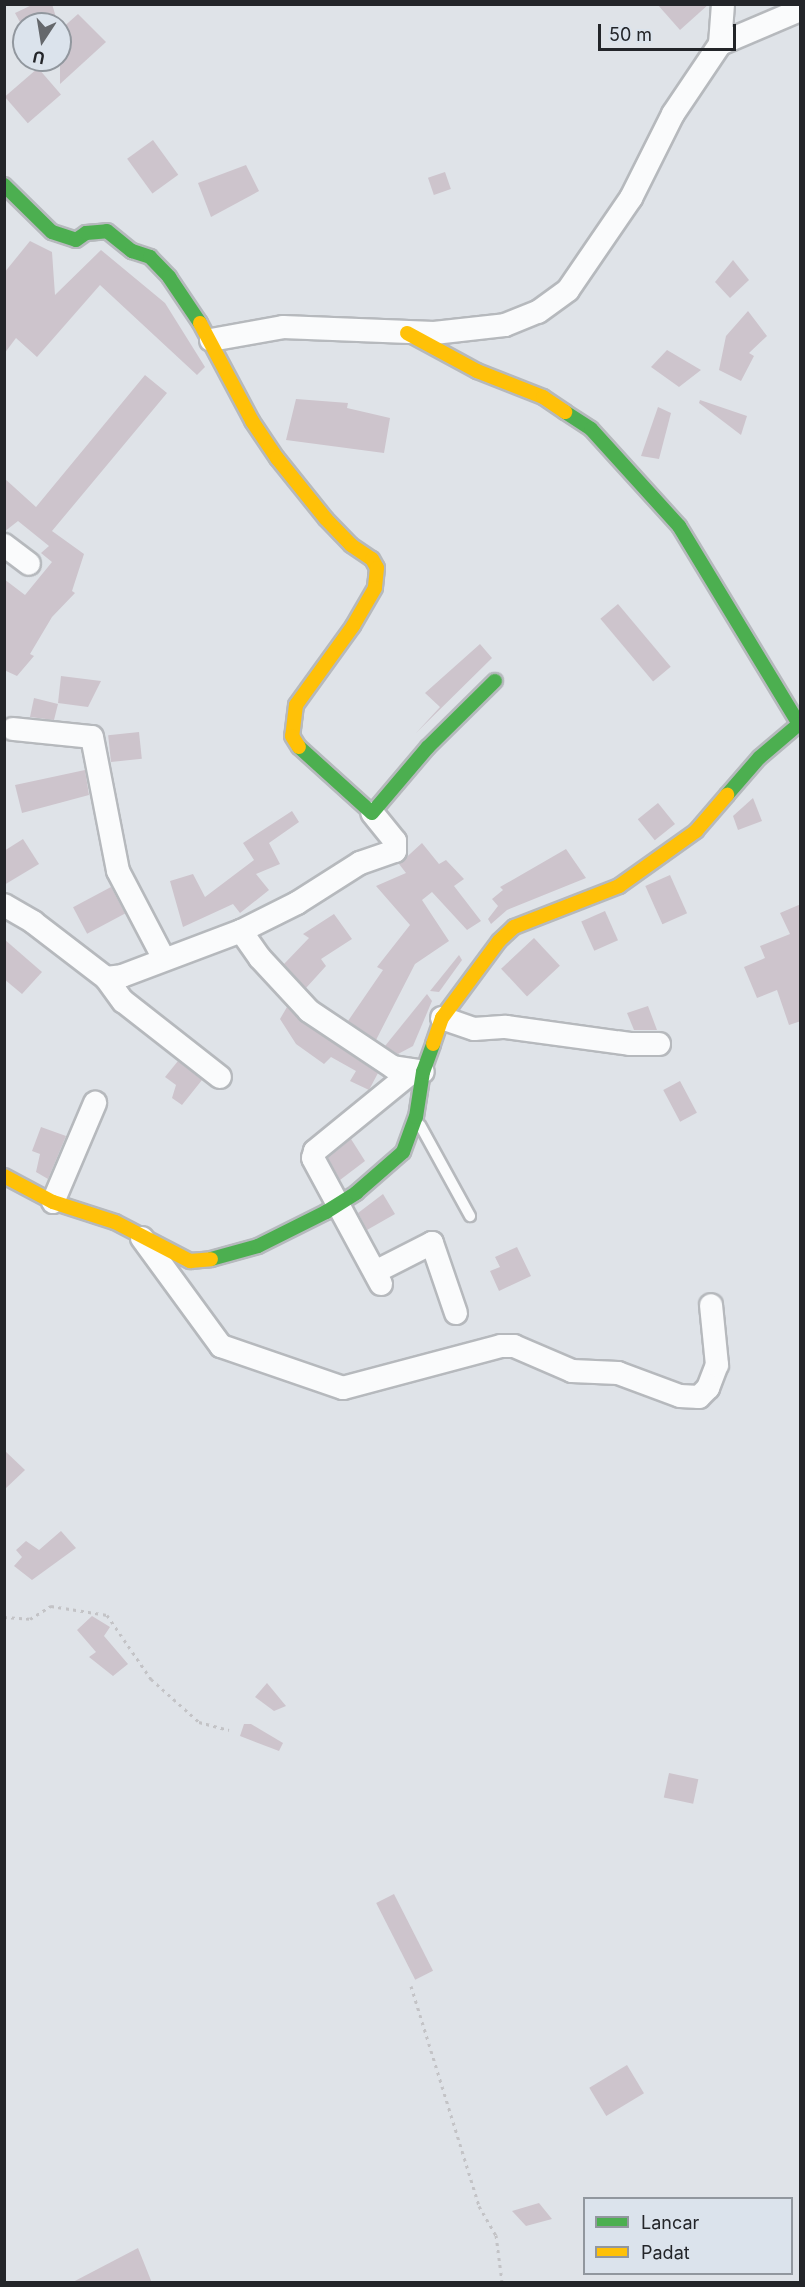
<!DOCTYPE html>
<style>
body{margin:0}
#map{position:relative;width:805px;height:2287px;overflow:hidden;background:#dfe3e8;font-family:Inter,sans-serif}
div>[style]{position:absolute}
.building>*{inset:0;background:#cdc4cc;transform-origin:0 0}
.path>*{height:3px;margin-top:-1.5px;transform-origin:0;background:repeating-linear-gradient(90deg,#c3c3c6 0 3px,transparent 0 7.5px)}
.roads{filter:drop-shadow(2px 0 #b6b9bd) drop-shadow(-2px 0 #b6b9bd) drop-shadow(0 2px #b6b9bd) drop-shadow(0 -2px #b6b9bd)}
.lane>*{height:10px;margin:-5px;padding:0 5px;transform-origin:5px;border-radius:5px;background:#fafbfc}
.street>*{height:22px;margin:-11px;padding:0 11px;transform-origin:11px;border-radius:11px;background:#fafbfc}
.fast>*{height:14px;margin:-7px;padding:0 7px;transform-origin:7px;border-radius:7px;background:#4caf50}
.slow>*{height:14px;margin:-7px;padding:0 7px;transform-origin:7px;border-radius:7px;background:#ffc107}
span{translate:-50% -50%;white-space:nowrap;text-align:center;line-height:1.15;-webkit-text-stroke:6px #dbe3ec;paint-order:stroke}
.frame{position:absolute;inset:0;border:6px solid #232529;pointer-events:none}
.legend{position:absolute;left:583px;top:2197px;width:210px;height:78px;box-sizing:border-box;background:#dbe3ec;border:2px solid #91979e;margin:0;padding:8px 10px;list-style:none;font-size:18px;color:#232529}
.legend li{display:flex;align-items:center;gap:12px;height:30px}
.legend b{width:30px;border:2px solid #91979e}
.north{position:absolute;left:12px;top:12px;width:60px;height:60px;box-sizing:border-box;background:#dbe3ec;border:2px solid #91979e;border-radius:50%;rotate:192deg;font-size:16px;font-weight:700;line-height:24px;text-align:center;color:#232529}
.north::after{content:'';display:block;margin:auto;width:21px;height:27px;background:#65686c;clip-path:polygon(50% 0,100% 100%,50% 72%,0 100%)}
.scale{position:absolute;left:598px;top:24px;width:138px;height:27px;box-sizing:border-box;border:3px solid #232529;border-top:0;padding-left:8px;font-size:18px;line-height:21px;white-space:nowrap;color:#232529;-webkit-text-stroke:4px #dbe3ec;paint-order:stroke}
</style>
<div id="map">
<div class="building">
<i style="clip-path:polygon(34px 4px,52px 4px,58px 24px,21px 24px,15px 13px)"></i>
<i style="clip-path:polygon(657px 4px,709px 4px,680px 30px)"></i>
<i style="clip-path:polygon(78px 14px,106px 42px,60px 84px,60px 30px)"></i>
<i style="left:38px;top:68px;width:35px;height:44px;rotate:49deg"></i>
<i style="left:153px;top:140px;width:43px;height:32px;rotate:54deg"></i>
<i style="clip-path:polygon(246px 165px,259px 191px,211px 217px,198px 183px)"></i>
<i style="left:445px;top:172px;width:18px;height:18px;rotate:71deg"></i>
<i style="clip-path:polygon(30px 241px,52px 252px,55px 295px,101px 250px,165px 303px,205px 367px,197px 375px,100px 285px,37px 357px,16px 338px,4px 354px,4px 273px)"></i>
<i style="clip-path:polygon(733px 260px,749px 280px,730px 298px,715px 282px)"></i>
<i style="clip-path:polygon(748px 311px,767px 336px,749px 353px,754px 356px,741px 381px,719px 370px,726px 336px)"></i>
<i style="clip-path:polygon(667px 350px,701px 370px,679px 387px,651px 367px)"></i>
<i style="clip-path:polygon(145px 375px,167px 393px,52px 531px,84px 554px,72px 591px,75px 593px,52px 617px,30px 654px,34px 656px,17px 676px,4px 670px,4px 579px,25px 595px,52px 562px,41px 553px,49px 546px,18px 521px,4px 532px,4px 478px,36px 507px)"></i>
<i style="clip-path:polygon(296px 399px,348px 403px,347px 408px,390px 418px,384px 453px,286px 440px)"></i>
<i style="clip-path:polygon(700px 400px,747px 416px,741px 435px,699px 403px)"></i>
<i style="clip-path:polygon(658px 407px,671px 413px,659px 459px,641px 456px)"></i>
<i style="left:618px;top:604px;width:82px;height:23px;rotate:50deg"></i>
<i style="clip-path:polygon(480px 644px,492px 658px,416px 733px,440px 707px,425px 693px)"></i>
<i style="clip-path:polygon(61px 676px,101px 681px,88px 707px,58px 703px)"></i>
<i style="clip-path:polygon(34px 698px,58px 704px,54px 720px,30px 717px)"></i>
<i style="left:139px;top:732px;width:27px;height:31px;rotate:84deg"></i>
<i style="clip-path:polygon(85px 770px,89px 795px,22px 813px,15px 785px)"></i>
<i style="clip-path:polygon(753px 798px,762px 821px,738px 830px,733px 816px)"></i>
<i style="left:658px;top:803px;width:27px;height:26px;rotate:51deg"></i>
<i style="clip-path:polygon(292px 811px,299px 822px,269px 843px,280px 864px,256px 874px,269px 890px,240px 913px,233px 904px,183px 927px,170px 881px,193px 874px,205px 897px,254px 860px,243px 843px)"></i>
<i style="clip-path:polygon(23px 839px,39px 864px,4px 885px,4px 851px)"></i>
<i style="clip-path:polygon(422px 843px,439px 864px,446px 860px,464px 879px,454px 886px,481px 921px,467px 930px,432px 892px,422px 900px,449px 941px,415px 964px,376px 1040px,348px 1021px,383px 970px,377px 967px,410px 925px,376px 886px,406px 873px,399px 864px)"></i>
<i style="clip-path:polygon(566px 849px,586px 878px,507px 910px,491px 924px,488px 919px,498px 906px,492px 899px,503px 890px,500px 887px)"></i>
<i style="left:670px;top:875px;width:42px;height:27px;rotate:66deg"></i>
<i style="left:111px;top:887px;width:30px;height:43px;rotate:62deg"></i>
<i style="clip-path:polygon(801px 904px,801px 1021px,789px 1025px,777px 990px,757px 998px,744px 967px,765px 958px,760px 946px,790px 934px,780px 913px)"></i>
<i style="left:605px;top:911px;width:32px;height:26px;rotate:66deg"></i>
<i style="clip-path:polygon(334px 914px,352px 939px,321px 959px,326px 966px,306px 988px,284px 964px,309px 938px,303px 934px)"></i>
<i style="left:534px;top:938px;width:38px;height:45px;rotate:47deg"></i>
<i style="clip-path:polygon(4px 939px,42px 972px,22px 994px,4px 979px)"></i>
<i style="clip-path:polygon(459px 955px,462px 960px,439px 992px,430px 991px)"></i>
<i style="clip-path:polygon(427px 994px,432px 1001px,413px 1046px,398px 1054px,385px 1046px)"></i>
<i style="clip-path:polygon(648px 1006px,657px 1030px,634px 1030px,627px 1013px)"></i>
<i style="clip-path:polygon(287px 1007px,302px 1022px,378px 1073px,369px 1090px,350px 1081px,356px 1071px,331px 1057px,324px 1064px,296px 1044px,280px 1019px)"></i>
<i style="clip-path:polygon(178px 1061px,202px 1080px,182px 1105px,172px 1098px,176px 1085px,165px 1077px)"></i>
<i style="left:680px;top:1081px;width:36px;height:19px;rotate:62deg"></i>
<i style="clip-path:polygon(41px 1127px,66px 1136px,48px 1179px,36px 1172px,40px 1154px,32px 1151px)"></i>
<i style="clip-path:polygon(351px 1139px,365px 1161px,340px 1180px,328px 1158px)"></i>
<i style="clip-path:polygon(383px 1194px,395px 1214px,367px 1230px,358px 1213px)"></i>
<i style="clip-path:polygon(517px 1247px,531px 1276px,499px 1291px,490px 1271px,500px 1267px,495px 1257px)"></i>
<i style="clip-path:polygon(4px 1450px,25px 1470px,4px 1490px)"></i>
<i style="clip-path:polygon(61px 1531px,76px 1548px,32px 1580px,14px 1566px,22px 1557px,16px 1550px,26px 1541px,39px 1550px)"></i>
<i style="clip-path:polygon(92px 1616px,110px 1627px,104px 1636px,128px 1664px,113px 1676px,89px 1657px,96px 1652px,77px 1630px)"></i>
<i style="clip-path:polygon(267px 1683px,286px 1706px,274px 1711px,255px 1697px)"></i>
<i style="clip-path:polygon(244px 1724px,251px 1724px,283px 1743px,279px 1751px,240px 1736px)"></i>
<i style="left:669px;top:1773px;width:30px;height:25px;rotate:12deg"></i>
<i style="left:394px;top:1894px;width:86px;height:20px;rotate:63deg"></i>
<i style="left:627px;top:2065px;width:33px;height:44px;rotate:59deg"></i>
<i style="clip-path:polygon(539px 2203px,552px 2219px,526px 2226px,512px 2211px)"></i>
<i style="clip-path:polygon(138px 2248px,152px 2283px,71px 2283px)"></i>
</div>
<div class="path">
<i style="left:4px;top:1617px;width:26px;rotate:4deg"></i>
<i style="left:30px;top:1619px;width:25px;rotate:-32deg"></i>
<i style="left:51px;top:1606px;width:57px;rotate:9.1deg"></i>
<i style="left:107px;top:1615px;width:78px;rotate:55.5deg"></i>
<i style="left:151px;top:1679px;width:64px;rotate:41.9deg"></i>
<i style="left:199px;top:1722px;width:31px;rotate:15deg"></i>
<i style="left:411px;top:1986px;width:230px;rotate:72.8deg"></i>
<i style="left:479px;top:2206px;width:34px;rotate:60deg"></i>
<i style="left:496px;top:2235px;width:47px;rotate:82.7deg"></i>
</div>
<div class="roads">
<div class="lane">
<i style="left:420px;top:1125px;width:104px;rotate:61.2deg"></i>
</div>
<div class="street">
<i style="left:720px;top:44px;width:87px;rotate:-23deg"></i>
<i style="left:211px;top:340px;width:73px;rotate:-10.2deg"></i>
<i style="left:283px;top:327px;width:151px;rotate:2.3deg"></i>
<i style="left:434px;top:333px;width:71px;rotate:-6.4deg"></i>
<i style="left:505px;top:325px;width:35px;rotate:-22deg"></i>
<i style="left:538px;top:312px;width:37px;rotate:-36deg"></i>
<i style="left:568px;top:290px;width:112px;rotate:-55.6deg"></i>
<i style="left:631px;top:198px;width:94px;rotate:-63.4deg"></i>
<i style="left:673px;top:114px;width:84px;rotate:-56.1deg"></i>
<i style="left:720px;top:44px;width:40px;rotate:-85.7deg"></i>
<i style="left:4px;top:545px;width:31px;rotate:37deg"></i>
<i style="left:13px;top:729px;width:79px;rotate:5.8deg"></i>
<i style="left:92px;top:737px;width:136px;rotate:79deg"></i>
<i style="left:118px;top:871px;width:99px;rotate:62.4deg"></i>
<i style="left:4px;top:905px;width:34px;rotate:30deg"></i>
<i style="left:33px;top:922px;width:92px;rotate:37.5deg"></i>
<i style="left:106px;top:978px;width:16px;rotate:-7deg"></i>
<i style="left:122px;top:976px;width:127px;rotate:-20.7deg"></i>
<i style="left:241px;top:931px;width:63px;rotate:-26.6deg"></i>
<i style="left:297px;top:903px;width:75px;rotate:-32.4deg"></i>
<i style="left:360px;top:863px;width:37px;rotate:-19deg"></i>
<i style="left:395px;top:851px;width:10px;rotate:-90deg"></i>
<i style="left:395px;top:841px;width:36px;rotate:-129deg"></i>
<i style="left:241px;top:931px;width:33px;rotate:55deg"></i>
<i style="left:260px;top:958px;width:72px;rotate:47.2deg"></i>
<i style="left:309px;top:1011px;width:101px;rotate:33.7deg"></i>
<i style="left:393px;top:1067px;width:30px;rotate:9deg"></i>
<i style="left:106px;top:978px;width:29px;rotate:54deg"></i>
<i style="left:123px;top:1001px;width:123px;rotate:38.1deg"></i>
<i style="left:442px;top:1018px;width:34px;rotate:19deg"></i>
<i style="left:474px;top:1029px;width:32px;rotate:-4deg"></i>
<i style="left:506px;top:1027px;width:125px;rotate:7.8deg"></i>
<i style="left:630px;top:1044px;width:29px"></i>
<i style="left:53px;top:1202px;width:108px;rotate:-67deg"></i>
<i style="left:142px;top:1238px;width:134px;rotate:53.8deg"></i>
<i style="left:221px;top:1346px;width:129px;rotate:19deg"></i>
<i style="left:343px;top:1388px;width:163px;rotate:-14.9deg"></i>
<i style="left:501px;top:1346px;width:13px"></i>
<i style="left:514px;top:1346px;width:63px;rotate:23.3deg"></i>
<i style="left:572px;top:1371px;width:46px;rotate:2.5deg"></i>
<i style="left:618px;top:1373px;width:66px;rotate:20.4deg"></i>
<i style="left:680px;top:1396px;width:19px;rotate:3deg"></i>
<i style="left:699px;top:1397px;width:13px;rotate:-45deg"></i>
<i style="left:708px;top:1388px;width:25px;rotate:-69deg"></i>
<i style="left:717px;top:1365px;width:60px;rotate:-95.7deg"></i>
<i style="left:375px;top:1272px;width:64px;rotate:-27deg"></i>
<i style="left:432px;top:1243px;width:74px;rotate:71.1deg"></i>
<i style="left:381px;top:1284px;width:143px;rotate:-118.4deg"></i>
<i style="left:313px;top:1158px;width:7px;rotate:-74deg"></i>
<i style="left:315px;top:1151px;width:127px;rotate:-39.2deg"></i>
</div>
<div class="fast">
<i style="left:4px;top:185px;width:67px;rotate:44.4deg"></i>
<i style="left:52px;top:232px;width:25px;rotate:18deg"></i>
<i style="left:76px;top:240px;width:12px;rotate:-35deg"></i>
<i style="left:86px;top:233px;width:21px;rotate:-5deg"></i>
<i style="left:107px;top:231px;width:32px;rotate:39deg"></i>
<i style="left:132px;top:251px;width:19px;rotate:18deg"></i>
<i style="left:150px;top:257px;width:28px;rotate:46deg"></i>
<i style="left:169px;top:277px;width:55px;rotate:56deg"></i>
<i style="left:565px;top:412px;width:31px;rotate:33deg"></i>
<i style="left:591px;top:429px;width:131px;rotate:47.8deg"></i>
<i style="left:679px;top:526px;width:232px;rotate:58.8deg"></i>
<i style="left:799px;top:724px;width:52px;rotate:139.6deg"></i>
<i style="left:759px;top:758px;width:49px;rotate:130.9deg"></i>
<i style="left:299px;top:747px;width:98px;rotate:42.1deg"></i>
<i style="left:372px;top:813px;width:87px;rotate:-49.7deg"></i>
<i style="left:428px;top:747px;width:94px;rotate:-44.6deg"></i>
<i style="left:211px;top:1259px;width:49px;rotate:-15.5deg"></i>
<i style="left:258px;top:1246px;width:76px;rotate:-26.6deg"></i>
<i style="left:326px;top:1212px;width:36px;rotate:-32deg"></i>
<i style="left:356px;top:1193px;width:62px;rotate:-41.1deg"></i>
<i style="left:403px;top:1152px;width:37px;rotate:-70deg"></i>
<i style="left:416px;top:1117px;width:46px;rotate:-81.2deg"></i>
<i style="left:423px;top:1072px;width:30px;rotate:-70deg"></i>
</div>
<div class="slow">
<i style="left:200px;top:323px;width:111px;rotate:62deg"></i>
<i style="left:252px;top:421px;width:45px;rotate:56deg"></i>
<i style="left:277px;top:458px;width:78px;rotate:51.2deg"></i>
<i style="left:326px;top:519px;width:36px;rotate:46deg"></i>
<i style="left:351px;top:545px;width:25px;rotate:34deg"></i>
<i style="left:372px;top:559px;width:10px;rotate:61deg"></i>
<i style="left:377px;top:568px;width:20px;rotate:96deg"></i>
<i style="left:375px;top:588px;width:44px;rotate:120.1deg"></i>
<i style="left:353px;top:626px;width:97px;rotate:125.8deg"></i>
<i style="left:296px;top:705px;width:31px;rotate:97deg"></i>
<i style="left:292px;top:736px;width:13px;rotate:58deg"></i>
<i style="left:407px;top:333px;width:80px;rotate:28.5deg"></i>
<i style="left:477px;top:371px;width:71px;rotate:21.5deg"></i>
<i style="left:543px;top:397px;width:27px;rotate:34deg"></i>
<i style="left:433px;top:1044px;width:28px;rotate:-71deg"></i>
<i style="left:442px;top:1018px;width:96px;rotate:-53.5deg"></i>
<i style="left:499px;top:941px;width:21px;rotate:-43deg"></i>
<i style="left:514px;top:927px;width:113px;rotate:-21.3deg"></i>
<i style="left:619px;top:886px;width:95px;rotate:-35.5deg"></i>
<i style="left:696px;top:831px;width:48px;rotate:-49.3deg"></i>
<i style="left:4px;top:1176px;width:55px;rotate:28deg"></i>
<i style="left:53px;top:1202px;width:65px;rotate:17.9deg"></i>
<i style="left:115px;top:1222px;width:85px;rotate:27.5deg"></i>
<i style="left:190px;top:1261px;width:21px;rotate:-5deg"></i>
</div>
</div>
<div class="frame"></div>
<ul class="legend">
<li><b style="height:8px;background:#4caf50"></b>Lancar</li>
<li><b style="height:8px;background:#ffc107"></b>Padat</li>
</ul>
<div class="north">U</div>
<div class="scale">50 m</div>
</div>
